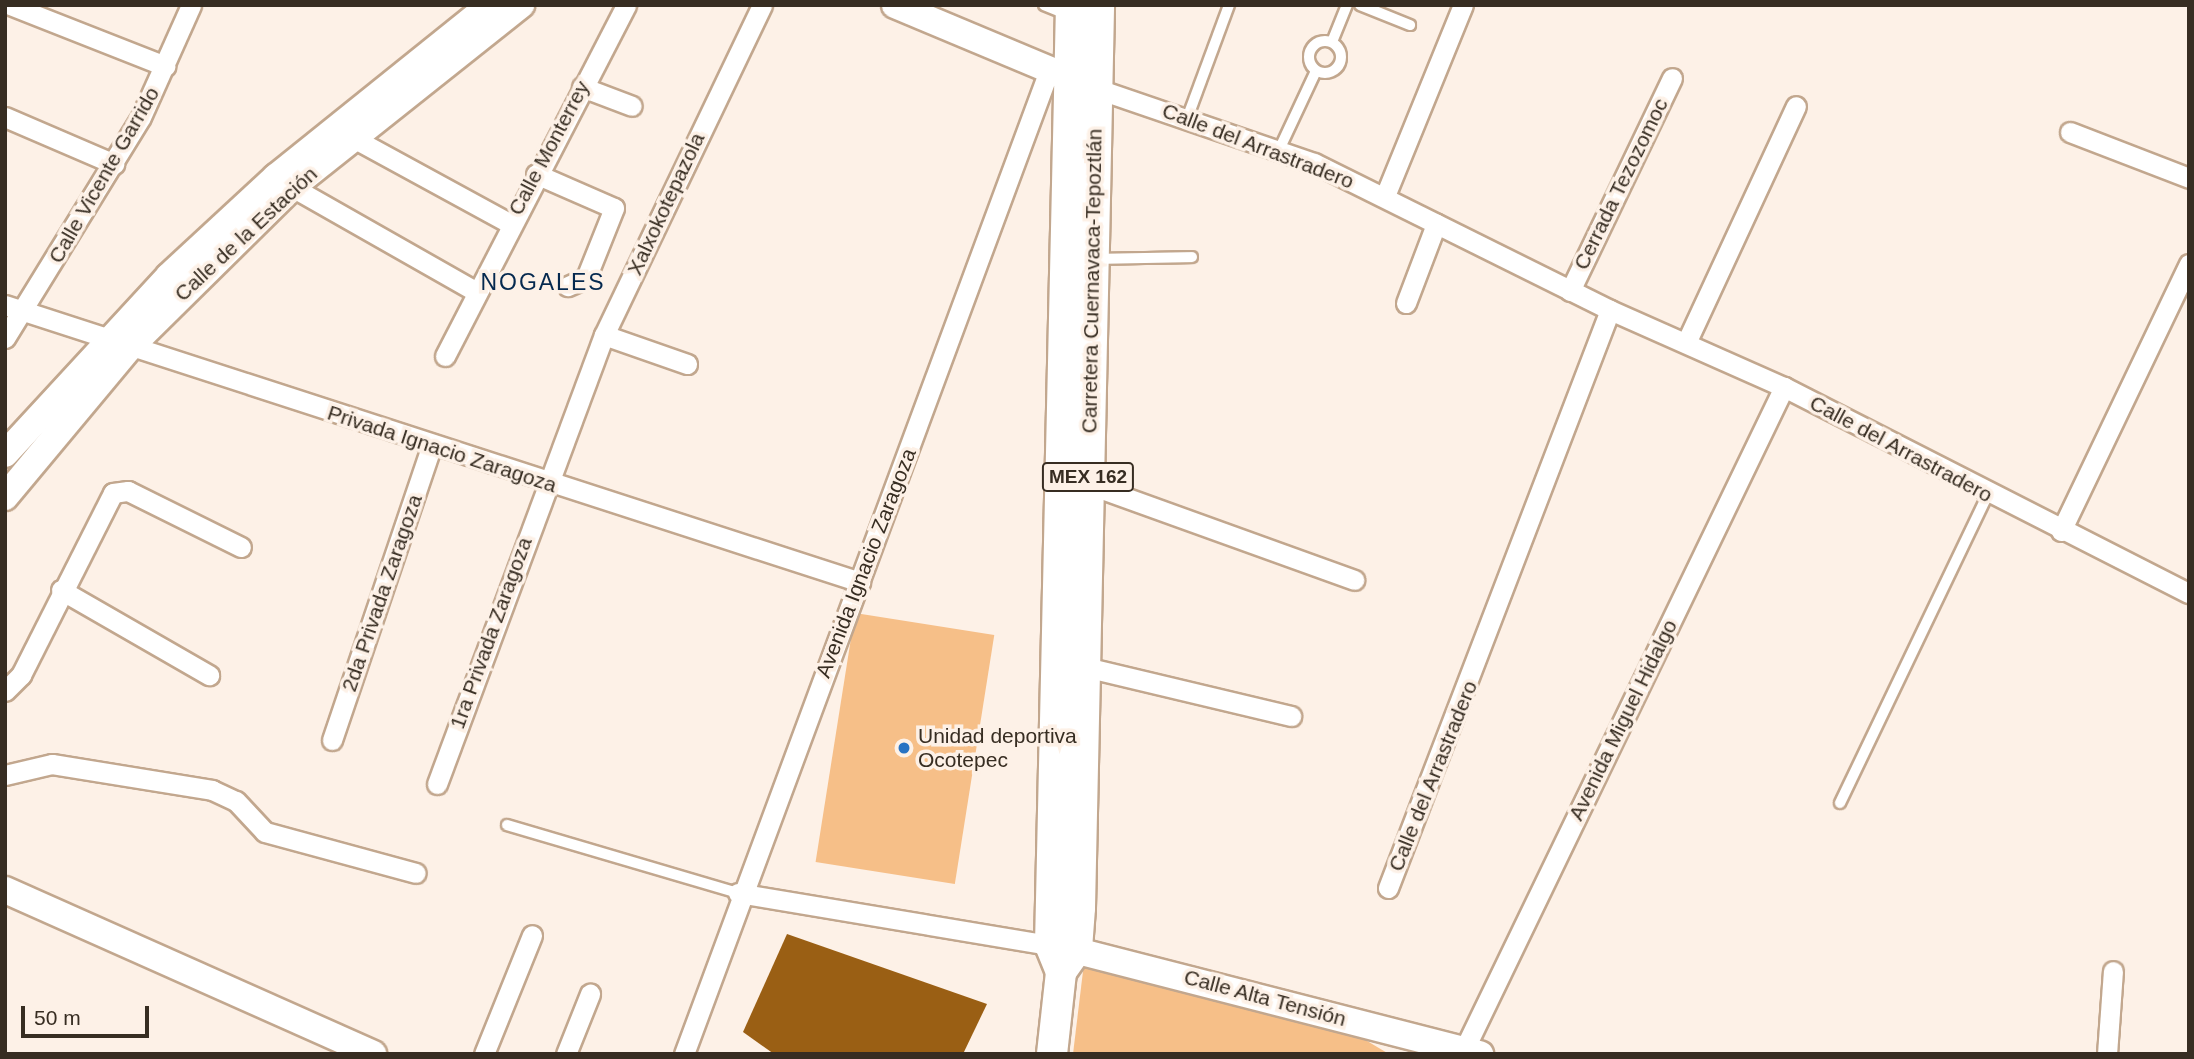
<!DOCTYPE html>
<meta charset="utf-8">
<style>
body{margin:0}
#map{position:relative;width:2194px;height:1059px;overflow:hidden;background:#fdf1e7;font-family:Arial,sans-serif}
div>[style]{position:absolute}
.green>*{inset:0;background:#f6bf88;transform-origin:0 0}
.building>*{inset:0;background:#9a5f14}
.roads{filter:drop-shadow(2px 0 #c2a78e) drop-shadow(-2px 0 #c2a78e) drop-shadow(0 2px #c2a78e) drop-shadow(0 -2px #c2a78e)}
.lane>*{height:10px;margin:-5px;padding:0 5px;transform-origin:5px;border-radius:5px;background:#fff}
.lane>.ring{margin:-5px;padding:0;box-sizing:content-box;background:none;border:10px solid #fff;border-radius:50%}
.street>*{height:19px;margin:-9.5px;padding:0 9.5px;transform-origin:9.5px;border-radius:9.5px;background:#fff}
.secondary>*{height:26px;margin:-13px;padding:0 13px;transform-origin:13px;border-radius:13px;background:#fff}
.primary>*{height:30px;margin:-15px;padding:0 15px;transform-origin:15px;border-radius:15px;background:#fff}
.dots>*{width:19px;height:19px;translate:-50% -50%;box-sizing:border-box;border:4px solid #fdf1e7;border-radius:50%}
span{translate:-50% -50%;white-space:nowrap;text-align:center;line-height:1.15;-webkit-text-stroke:7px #fdf1e7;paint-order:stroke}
.shield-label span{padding:2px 5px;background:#fdf1e7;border:2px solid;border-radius:5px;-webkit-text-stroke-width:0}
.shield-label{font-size:19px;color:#372d22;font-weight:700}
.street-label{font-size:21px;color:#372d22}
.poi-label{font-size:21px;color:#372d22}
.left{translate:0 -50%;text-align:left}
.neighbourhood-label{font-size:23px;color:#05294f;letter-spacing:2px}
.frame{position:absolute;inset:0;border:7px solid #372d22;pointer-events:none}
.scale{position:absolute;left:21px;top:1006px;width:128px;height:32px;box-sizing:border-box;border:4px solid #372d22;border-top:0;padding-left:9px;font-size:21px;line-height:24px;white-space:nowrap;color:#372d22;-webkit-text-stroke:5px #fdf1e7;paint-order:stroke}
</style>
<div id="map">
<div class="green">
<i style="left:855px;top:613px;width:141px;height:252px;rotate:9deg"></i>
<i style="clip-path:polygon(1084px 963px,1357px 1035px,1389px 1054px,1073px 1054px)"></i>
</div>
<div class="building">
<i style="clip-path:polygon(787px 934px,987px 1004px,963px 1054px,774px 1054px,743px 1032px)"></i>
</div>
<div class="roads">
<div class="lane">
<i style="left:1044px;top:5px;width:24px;rotate:22deg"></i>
<i style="left:1360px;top:5px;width:54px;rotate:21.8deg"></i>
<i class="ring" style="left:1309px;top:41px;width:22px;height:22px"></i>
<i style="left:1332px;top:42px;width:40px;rotate:-68deg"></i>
<i style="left:1188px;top:116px;width:118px;rotate:-69.7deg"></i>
<i style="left:1279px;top:150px;width:87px;rotate:-64.9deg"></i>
<i style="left:1098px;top:259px;width:94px;rotate:-1.2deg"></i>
<i style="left:1840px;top:803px;width:343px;rotate:-64.4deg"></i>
<i style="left:507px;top:825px;width:241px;rotate:16.4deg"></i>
</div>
<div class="street">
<i style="left:10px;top:5px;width:167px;rotate:21.5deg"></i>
<i style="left:582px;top:87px;width:53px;rotate:20.8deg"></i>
<i style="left:1095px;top:88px;width:231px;rotate:18.9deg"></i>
<i style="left:1314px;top:163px;width:330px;rotate:26.4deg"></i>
<i style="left:1610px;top:310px;width:190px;rotate:23.9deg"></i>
<i style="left:1784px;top:387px;width:454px;rotate:27deg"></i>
<i style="left:5px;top:117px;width:119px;rotate:23.3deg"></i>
<i style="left:2070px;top:132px;width:128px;rotate:21.1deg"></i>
<i style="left:344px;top:133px;width:188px;rotate:28.6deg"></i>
<i style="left:536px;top:174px;width:85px;rotate:23.6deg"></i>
<i style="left:614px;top:208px;width:75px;rotate:111.8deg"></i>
<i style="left:586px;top:278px;width:20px;rotate:156deg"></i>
<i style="left:292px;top:187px;width:210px;rotate:29.6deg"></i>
<i style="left:1385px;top:196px;width:206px;rotate:-67.8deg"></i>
<i style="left:1570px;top:291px;width:236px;rotate:-64.4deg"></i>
<i style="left:1406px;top:303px;width:85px;rotate:-69.2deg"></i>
<i style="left:5px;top:305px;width:899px;rotate:17.95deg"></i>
<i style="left:604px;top:335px;width:88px;rotate:19.3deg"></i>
<i style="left:5px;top:338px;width:259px;rotate:-58.4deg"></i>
<i style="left:141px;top:117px;width:123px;rotate:-65.9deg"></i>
<i style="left:1686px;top:343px;width:261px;rotate:-65.1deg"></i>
<i style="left:445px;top:356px;width:395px;rotate:-62.7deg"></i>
<i style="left:1088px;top:484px;width:283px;rotate:19.8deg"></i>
<i style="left:2061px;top:531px;width:296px;rotate:-64.4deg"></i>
<i style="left:61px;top:590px;width:171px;rotate:29.9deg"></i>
<i style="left:1085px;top:667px;width:212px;rotate:13.4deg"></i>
<i style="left:5px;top:691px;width:23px;rotate:-45deg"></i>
<i style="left:21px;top:675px;width:204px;rotate:-63.2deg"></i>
<i style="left:113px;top:493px;width:15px;rotate:-8deg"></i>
<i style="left:128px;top:491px;width:126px;rotate:26.4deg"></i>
<i style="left:332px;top:740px;width:311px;rotate:-71.3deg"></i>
<i style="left:5px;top:775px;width:48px;rotate:-13.2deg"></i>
<i style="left:52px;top:764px;width:162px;rotate:9.2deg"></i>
<i style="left:212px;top:790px;width:26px;rotate:25deg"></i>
<i style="left:236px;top:801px;width:42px;rotate:46.9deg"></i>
<i style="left:265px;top:832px;width:156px;rotate:15.2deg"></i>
<i style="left:437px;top:784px;width:479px;rotate:-69.6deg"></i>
<i style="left:604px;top:335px;width:366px;rotate:-64.4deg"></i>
<i style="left:1388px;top:888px;width:619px;rotate:-68.99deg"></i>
<i style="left:738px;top:893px;width:316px;rotate:9.5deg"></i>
<i style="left:484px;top:1054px;width:128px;rotate:-68deg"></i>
<i style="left:566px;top:1054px;width:65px;rotate:-68.2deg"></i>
<i style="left:684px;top:1054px;width:1046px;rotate:-69.64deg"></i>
<i style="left:1462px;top:1054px;width:741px;rotate:-64.23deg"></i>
<i style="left:2107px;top:1054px;width:83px;rotate:-85.9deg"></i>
</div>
<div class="secondary">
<i style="left:895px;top:5px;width:207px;rotate:22.7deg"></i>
<i style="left:5px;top:454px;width:242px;rotate:-47.3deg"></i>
<i style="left:169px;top:276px;width:146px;rotate:-42.8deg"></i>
<i style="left:276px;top:177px;width:275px;rotate:-38.8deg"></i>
<i style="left:5px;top:497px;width:194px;rotate:-50.2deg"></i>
<i style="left:129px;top:348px;width:229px;rotate:-44.6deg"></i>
<i style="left:292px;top:187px;width:293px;rotate:-38.5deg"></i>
<i style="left:5px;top:890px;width:403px;rotate:24deg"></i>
<i style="left:1058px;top:946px;width:436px;rotate:14.4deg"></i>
</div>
<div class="primary">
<i style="left:1061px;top:972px;width:29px;rotate:-112deg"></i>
<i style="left:1050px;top:945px;width:940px;rotate:-88.72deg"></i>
<i style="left:1052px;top:1054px;width:82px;rotate:-83.7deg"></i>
<i style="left:1061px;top:972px;width:28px;rotate:-55deg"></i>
<i style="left:1077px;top:949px;width:41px;rotate:-85.8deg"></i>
<i style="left:1080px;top:908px;width:903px;rotate:-88.79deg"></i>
</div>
</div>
<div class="dots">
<i style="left:904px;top:748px;background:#2873c3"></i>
</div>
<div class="shield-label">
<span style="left:1088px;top:477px">MEX 162</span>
</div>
<div class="street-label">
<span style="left:1258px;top:146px;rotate:21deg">Calle del Arrastradero</span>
<span style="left:549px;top:148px;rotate:-62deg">Calle Monterrey</span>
<span style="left:104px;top:175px;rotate:-60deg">Calle Vicente Garrido</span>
<span style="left:1621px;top:184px;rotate:-64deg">Cerrada Tezozomoc</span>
<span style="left:666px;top:204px;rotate:-65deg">Xalxokotepazola</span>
<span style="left:246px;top:234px;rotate:-43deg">Calle de la Estación</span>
<span style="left:1092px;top:281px;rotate:-89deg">Carretera Cuernavaca-Tepoztlán</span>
<span style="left:442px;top:449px;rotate:18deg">Privada Ignacio Zaragoza</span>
<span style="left:1901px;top:449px;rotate:28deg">Calle del Arrastradero</span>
<span style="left:866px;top:563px;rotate:-69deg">Avenida Ignacio Zaragoza</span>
<span style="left:382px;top:593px;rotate:-71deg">2da Privada Zaragoza</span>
<span style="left:491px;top:633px;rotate:-70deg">1ra Privada Zaragoza</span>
<span style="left:1623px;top:720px;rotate:-64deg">Avenida Miguel Hidalgo</span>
<span style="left:1433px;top:776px;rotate:-68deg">Calle del Arrastradero</span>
<span style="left:1265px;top:998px;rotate:15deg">Calle Alta Tensión</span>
</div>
<div class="poi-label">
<span class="left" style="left:918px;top:748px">Unidad deportiva<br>Ocotepec</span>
</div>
<div class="neighbourhood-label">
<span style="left:543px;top:282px">NOGALES</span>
</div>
<div class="frame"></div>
<div class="scale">50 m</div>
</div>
